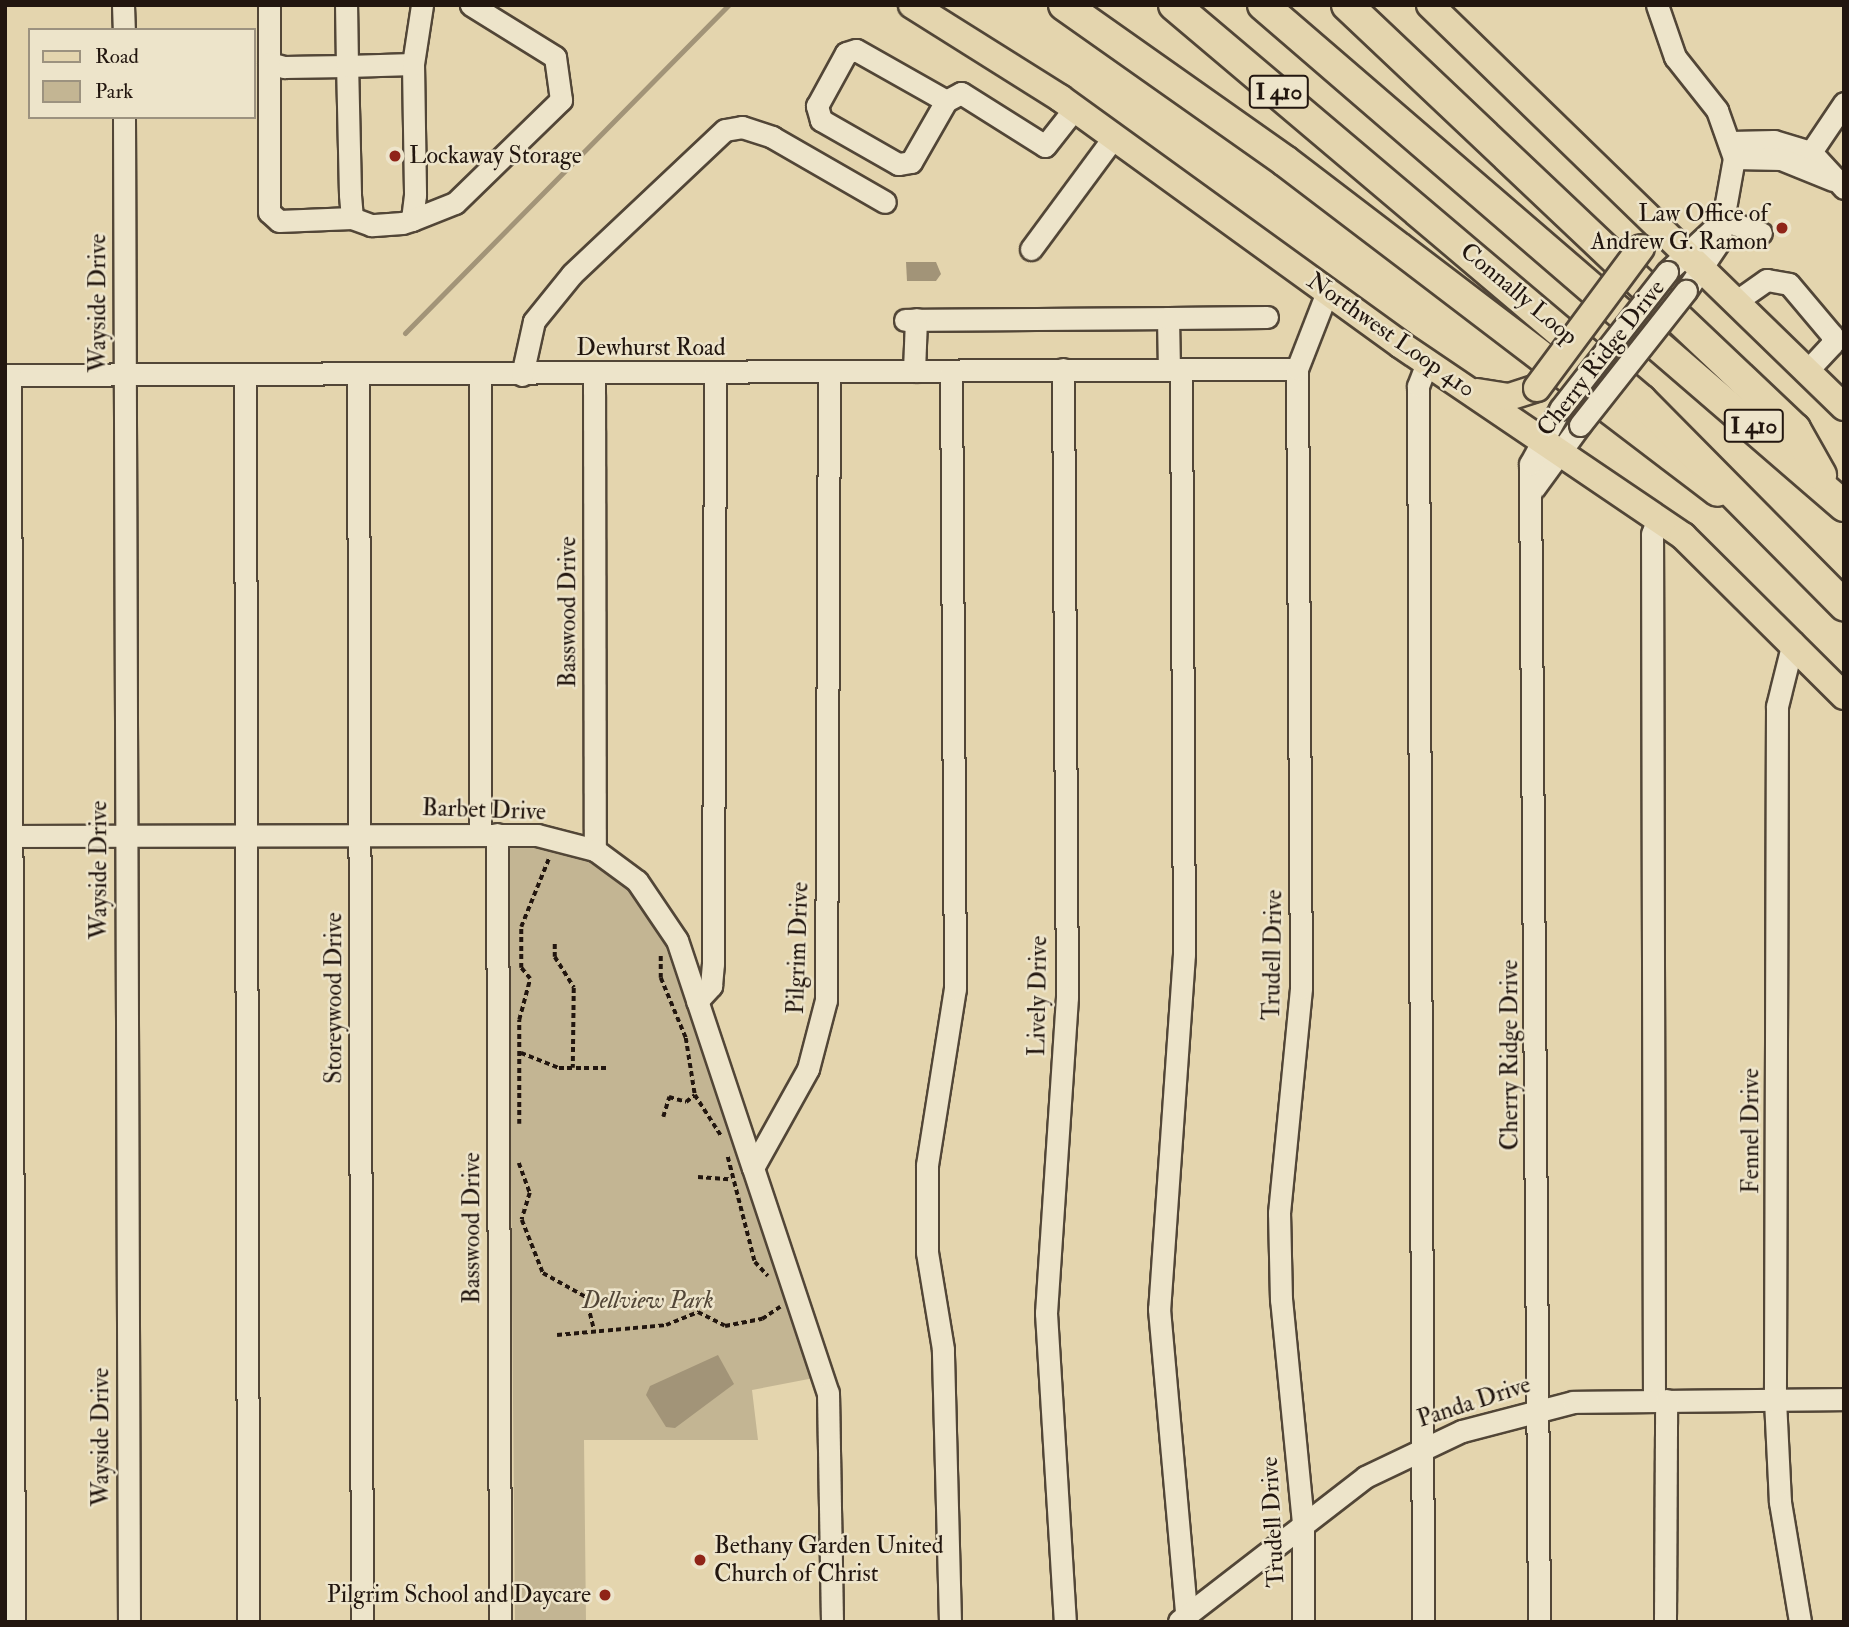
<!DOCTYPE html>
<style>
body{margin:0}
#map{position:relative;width:1849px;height:1627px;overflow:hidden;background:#e4d5ae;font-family:"IM FELL Double Pica",serif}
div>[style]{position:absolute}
.green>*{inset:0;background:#c3b593}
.water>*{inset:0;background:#a29478}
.stream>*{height:5px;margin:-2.5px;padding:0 2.5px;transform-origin:2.5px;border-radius:2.5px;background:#a29478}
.path>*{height:3.5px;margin-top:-1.75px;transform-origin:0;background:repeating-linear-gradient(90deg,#22160f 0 5px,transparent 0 8.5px)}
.roads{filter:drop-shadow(2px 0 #524637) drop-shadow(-2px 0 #524637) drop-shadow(0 2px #524637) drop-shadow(0 -2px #524637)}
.minor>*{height:21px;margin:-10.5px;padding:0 10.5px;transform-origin:10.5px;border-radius:10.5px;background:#ede4ca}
.major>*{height:26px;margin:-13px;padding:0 13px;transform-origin:13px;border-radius:13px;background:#e4d5ae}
.highway>*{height:30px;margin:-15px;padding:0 15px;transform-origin:15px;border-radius:15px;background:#e4d5ae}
.bridges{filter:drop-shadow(2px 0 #524637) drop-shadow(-2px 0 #524637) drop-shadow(0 2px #524637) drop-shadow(0 -2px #524637)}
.minor-bridge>*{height:21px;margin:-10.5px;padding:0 10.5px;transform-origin:10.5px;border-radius:10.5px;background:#ede4ca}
.major-bridge>*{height:26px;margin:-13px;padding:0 13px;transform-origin:13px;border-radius:13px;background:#e4d5ae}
.dots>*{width:19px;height:19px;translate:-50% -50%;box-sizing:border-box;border:4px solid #ede4ca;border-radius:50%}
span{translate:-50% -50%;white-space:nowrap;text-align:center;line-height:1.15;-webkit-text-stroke:5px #ede4ca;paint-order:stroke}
.shield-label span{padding:2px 5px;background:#ede4ca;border:2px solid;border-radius:5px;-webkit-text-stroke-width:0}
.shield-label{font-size:23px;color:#22160f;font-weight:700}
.poi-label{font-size:24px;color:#22160f}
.left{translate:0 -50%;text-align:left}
.right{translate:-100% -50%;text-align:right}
.street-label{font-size:24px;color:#22160f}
.park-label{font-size:24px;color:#524637;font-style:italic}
.frame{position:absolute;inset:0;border:7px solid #22160f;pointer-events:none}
.legend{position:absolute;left:28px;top:28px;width:228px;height:91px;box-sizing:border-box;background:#ede4ca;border:2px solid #9c927f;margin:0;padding:9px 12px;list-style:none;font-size:21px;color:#22160f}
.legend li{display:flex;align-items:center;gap:14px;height:35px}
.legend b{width:35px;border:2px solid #9c927f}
</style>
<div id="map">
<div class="green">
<i style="clip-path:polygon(519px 843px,596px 860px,619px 875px,656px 918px,814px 1378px,752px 1390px,758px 1440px,584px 1440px,586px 1622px,515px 1622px,508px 847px)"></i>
</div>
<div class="water">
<i style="clip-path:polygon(906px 262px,936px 262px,941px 274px,936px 281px,907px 281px)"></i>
<i style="clip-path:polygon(718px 1355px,734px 1384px,675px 1428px,666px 1427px,646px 1395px,650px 1386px)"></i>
</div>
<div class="stream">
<i style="left:405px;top:333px;width:461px;rotate:-45.4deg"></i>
</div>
<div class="path">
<i style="left:555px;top:944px;width:13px;rotate:90deg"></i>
<i style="left:555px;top:957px;width:36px;rotate:58deg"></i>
<i style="left:574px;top:988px;width:80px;rotate:90.7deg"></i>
<i style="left:661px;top:956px;width:22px;rotate:90deg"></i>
<i style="left:661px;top:978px;width:65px;rotate:67.4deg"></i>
<i style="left:686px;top:1038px;width:58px;rotate:81deg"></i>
<i style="left:695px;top:1095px;width:50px;rotate:57.3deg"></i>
<i style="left:521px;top:1053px;width:41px;rotate:21.5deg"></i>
<i style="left:559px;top:1068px;width:50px"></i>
<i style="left:663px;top:1117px;width:21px;rotate:-73deg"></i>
<i style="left:669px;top:1097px;width:18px;rotate:16deg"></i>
<i style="left:686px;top:1102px;width:11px;rotate:-38deg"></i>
<i style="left:519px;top:1124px;width:104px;rotate:-90deg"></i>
<i style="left:519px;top:1020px;width:42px;rotate:-75deg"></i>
<i style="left:530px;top:979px;width:14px;rotate:-129deg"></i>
<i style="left:521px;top:968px;width:41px;rotate:-90deg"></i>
<i style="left:521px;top:927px;width:74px;rotate:-67.9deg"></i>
<i style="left:728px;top:1157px;width:108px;rotate:75.6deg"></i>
<i style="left:755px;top:1262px;width:19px;rotate:47deg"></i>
<i style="left:519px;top:1163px;width:32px;rotate:70deg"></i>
<i style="left:530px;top:1193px;width:28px;rotate:107deg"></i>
<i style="left:522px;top:1220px;width:57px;rotate:68.4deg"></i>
<i style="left:543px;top:1273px;width:49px;rotate:29.2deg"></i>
<i style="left:586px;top:1297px;width:32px;rotate:76deg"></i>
<i style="left:698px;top:1177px;width:31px;rotate:4deg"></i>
<i style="left:557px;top:1335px;width:109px;rotate:-5.2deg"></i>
<i style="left:666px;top:1325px;width:35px;rotate:-22deg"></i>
<i style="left:698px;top:1312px;width:30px;rotate:27deg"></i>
<i style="left:725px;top:1326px;width:38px;rotate:-11deg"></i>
<i style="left:762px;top:1319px;width:22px;rotate:-34deg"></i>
</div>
<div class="roads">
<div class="minor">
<i style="left:123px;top:5px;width:25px;rotate:88deg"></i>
<i style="left:269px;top:5px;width:58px;rotate:90deg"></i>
<i style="left:269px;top:63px;width:16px;rotate:15deg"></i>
<i style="left:284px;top:67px;width:63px;rotate:-0.9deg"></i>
<i style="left:347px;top:66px;width:66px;rotate:-1.7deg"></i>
<i style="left:413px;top:64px;width:131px;rotate:89.1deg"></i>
<i style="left:415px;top:195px;width:25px;rotate:97deg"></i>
<i style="left:412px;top:220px;width:10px;rotate:163deg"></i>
<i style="left:402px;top:223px;width:31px;rotate:176deg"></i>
<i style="left:371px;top:225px;width:20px;rotate:-160deg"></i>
<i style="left:352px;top:218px;width:24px;rotate:-95deg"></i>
<i style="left:350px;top:194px;width:128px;rotate:-91.3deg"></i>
<i style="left:347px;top:66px;width:61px;rotate:-90.9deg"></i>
<i style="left:1657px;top:5px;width:55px;rotate:70.9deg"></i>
<i style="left:1675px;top:57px;width:68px;rotate:51.6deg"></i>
<i style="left:1717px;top:110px;width:51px;rotate:70.5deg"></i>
<i style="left:1734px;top:158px;width:85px;rotate:100.1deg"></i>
<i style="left:1719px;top:242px;width:59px;rotate:124deg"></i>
<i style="left:269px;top:63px;width:149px;rotate:90deg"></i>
<i style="left:269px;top:212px;width:13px;rotate:42deg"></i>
<i style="left:279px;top:221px;width:73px;rotate:-2.4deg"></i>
<i style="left:413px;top:64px;width:60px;rotate:-81.3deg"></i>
<i style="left:946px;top:101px;width:70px;rotate:119.8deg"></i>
<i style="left:911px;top:162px;width:13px;rotate:171deg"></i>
<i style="left:898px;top:164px;width:89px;rotate:-150.3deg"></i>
<i style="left:821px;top:120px;width:15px;rotate:-106deg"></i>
<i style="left:817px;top:106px;width:60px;rotate:-61.3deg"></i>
<i style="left:846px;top:53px;width:10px;rotate:-17deg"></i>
<i style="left:856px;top:50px;width:103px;rotate:29.5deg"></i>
<i style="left:946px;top:101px;width:17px;rotate:-28deg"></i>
<i style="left:961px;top:93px;width:99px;rotate:32.2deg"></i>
<i style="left:1045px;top:146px;width:48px;rotate:-51.7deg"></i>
<i style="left:124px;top:117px;width:1505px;rotate:89.81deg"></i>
<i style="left:1731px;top:142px;width:43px;rotate:-1.3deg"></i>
<i style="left:1774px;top:141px;width:39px;rotate:17deg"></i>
<i style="left:1811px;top:152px;width:49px;rotate:47.5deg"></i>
<i style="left:1811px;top:152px;width:59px;rotate:-56deg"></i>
<i style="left:1734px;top:158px;width:47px;rotate:1.2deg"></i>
<i style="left:1781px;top:159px;width:56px;rotate:22deg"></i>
<i style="left:412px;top:220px;width:46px;rotate:-21.6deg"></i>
<i style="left:455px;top:203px;width:148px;rotate:-44.2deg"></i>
<i style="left:561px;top:100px;width:43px;rotate:-97.9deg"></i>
<i style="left:555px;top:57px;width:99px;rotate:-148.2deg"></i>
<i style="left:1723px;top:220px;width:40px;rotate:18.9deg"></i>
<i style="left:1031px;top:249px;width:139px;rotate:-53.5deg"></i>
<i style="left:1667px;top:272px;width:76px;rotate:-42.9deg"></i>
<i style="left:1738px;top:300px;width:35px;rotate:-35deg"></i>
<i style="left:1767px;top:280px;width:22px;rotate:10deg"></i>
<i style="left:1789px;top:284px;width:67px;rotate:49.9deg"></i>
<i style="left:1832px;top:335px;width:9px;rotate:90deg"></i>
<i style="left:1832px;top:344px;width:37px;rotate:133deg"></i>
<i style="left:905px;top:320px;width:263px;rotate:-0.4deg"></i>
<i style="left:1063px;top:369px;width:628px;rotate:89.64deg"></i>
<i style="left:1067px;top:997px;width:317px;rotate:93.8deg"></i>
<i style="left:1046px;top:1313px;width:310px;rotate:86.5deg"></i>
<i style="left:1169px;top:370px;width:52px;rotate:-91.1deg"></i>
<i style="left:1168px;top:318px;width:99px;rotate:-0.6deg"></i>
<i style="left:1181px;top:370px;width:584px;rotate:89.71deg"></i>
<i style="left:1184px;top:954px;width:356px;rotate:94deg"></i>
<i style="left:1159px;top:1309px;width:314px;rotate:84.9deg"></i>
<i style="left:914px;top:371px;width:52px;rotate:-87.8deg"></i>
<i style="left:829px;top:373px;width:627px;rotate:90.27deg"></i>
<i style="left:826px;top:1000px;width:71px;rotate:104.6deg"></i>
<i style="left:808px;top:1069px;width:113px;rotate:119.1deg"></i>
<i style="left:753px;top:1168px;width:237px;rotate:71.6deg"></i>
<i style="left:828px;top:1393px;width:229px;rotate:89deg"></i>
<i style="left:245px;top:374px;width:1248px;rotate:89.86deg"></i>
<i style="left:358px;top:374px;width:1248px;rotate:89.82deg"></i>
<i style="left:5px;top:375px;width:1292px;rotate:-0.27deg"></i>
<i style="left:10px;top:375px;width:1247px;rotate:89.82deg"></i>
<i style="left:522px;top:375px;width:55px;rotate:-77.5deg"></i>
<i style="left:534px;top:321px;width:60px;rotate:-51deg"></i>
<i style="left:572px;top:274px;width:210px;rotate:-43.3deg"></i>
<i style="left:725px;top:130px;width:17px;rotate:-10deg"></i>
<i style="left:742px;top:127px;width:32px;rotate:18deg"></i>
<i style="left:772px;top:137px;width:130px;rotate:29.9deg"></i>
<i style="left:594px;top:375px;width:475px;rotate:89.9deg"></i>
<i style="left:1534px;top:488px;width:78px;rotate:-53.9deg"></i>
<i style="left:1793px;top:642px;width:66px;rotate:104deg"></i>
<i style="left:1777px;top:706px;width:694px;rotate:90.17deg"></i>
<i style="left:1775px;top:1400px;width:102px;rotate:87.2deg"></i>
<i style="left:1780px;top:1502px;width:122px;rotate:80.5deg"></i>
<i style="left:480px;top:834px;width:460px;rotate:-90deg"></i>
<i style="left:497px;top:834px;width:788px;rotate:89.78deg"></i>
<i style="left:5px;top:836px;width:532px;rotate:-0.11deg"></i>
<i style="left:537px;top:835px;width:60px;rotate:14.5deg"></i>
<i style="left:595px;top:850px;width:52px;rotate:36.4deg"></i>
<i style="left:637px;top:881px;width:71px;rotate:55.9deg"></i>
<i style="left:677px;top:940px;width:240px;rotate:71.6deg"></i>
<i style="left:697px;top:1001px;width:21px;rotate:-47deg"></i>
<i style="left:711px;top:986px;width:22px;rotate:-85deg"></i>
<i style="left:713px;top:964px;width:590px;rotate:-89.81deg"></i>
<i style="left:1654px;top:1400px;width:866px;rotate:-90.13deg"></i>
<i style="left:1652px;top:534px;width:17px;rotate:-69deg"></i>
<i style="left:1179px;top:1621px;width:235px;rotate:-37.7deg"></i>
<i style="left:1365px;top:1477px;width:107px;rotate:-25.4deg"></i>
<i style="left:1462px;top:1431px;width:115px;rotate:-14.6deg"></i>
<i style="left:1573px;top:1402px;width:271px;rotate:-0.6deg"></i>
<i style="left:950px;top:1622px;width:273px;rotate:-91.5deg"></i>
<i style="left:943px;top:1349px;width:98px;rotate:-99.4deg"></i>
<i style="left:927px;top:1252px;width:87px;rotate:-90deg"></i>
<i style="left:927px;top:1165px;width:178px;rotate:-81deg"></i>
<i style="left:955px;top:989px;width:618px;rotate:-90.37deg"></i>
<i style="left:1303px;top:1622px;width:99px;rotate:-90deg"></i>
<i style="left:1303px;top:1523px;width:224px;rotate:-95.6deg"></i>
<i style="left:1281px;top:1300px;width:87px;rotate:-91.3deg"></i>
<i style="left:1279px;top:1213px;width:226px;rotate:-84.4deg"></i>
<i style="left:1301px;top:988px;width:619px;rotate:-90.37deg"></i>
<i style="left:1297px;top:369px;width:83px;rotate:-68.7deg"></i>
<i style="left:1423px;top:1622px;width:1236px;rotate:-90.23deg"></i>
<i style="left:1418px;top:386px;width:26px;rotate:-69deg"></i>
<i style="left:1539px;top:1622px;width:1158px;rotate:-90.45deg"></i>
<i style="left:1530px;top:464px;width:63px;rotate:-61.4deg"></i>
<i style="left:1665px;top:1622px;width:222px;rotate:-89.7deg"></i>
</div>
<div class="major">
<i style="left:912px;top:5px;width:175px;rotate:32.1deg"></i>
<i style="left:1060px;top:98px;width:421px;rotate:35.9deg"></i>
<i style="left:1401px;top:345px;width:341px;rotate:34.1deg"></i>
<i style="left:1683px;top:536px;width:227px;rotate:44.8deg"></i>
<i style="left:1430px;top:5px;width:577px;rotate:44.16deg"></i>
<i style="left:1477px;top:392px;width:32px;rotate:9deg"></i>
<i style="left:1509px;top:397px;width:29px;rotate:-18deg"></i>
</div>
<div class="highway">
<i style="left:1064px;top:5px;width:271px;rotate:35.2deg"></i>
<i style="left:1285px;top:161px;width:544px;rotate:37.31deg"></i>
<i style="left:1174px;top:5px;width:612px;rotate:40.23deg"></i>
<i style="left:1641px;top:400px;width:289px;rotate:45.3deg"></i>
<i style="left:1263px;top:5px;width:767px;rotate:40.77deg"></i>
<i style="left:1347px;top:5px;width:617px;rotate:43.42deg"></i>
<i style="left:1795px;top:429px;width:53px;rotate:60.5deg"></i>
</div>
</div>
<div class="bridges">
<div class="minor-bridge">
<i style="left:1560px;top:409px;width:174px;rotate:-52deg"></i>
<i style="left:1580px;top:425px;width:171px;rotate:-51.7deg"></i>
</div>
<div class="major-bridge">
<i style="left:1537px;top:388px;width:174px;rotate:-53.4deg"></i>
</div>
</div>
<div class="dots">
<i style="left:395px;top:156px;background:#8f2418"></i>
<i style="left:1782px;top:228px;background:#8f2418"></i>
<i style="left:700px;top:1560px;background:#8f2418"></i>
<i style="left:605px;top:1595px;background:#8f2418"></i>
</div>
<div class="shield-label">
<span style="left:1279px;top:92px">I 410</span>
<span style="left:1754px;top:426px">I 410</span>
</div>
<div class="poi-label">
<span class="left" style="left:409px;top:156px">Lockaway Storage</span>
<span class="right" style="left:1768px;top:228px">Law Office of<br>Andrew G. Ramon</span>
<span class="left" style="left:714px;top:1560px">Bethany Garden United<br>Church of Christ</span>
<span class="right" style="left:591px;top:1595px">Pilgrim School and Daycare</span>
</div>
<div class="street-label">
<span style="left:1519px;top:294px;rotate:40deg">Connally Loop</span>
<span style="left:98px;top:303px;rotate:-90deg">Wayside Drive</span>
<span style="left:1391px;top:335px;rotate:35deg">Northwest Loop 410</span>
<span style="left:651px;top:348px">Dewhurst Road</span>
<span style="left:1601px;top:358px;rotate:-52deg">Cherry Ridge Drive</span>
<span style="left:568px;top:612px;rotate:-90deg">Basswood Drive</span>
<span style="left:484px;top:810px;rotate:2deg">Barbet Drive</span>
<span style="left:99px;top:870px;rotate:-90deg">Wayside Drive</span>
<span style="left:798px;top:948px;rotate:-88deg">Pilgrim Drive</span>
<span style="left:1273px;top:955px;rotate:-89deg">Trudell Drive</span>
<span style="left:1038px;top:996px;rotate:-89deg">Lively Drive</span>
<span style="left:334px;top:998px;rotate:-90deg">Storeywood Drive</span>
<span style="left:1510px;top:1055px;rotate:-90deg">Cherry Ridge Drive</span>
<span style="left:1751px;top:1131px;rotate:-90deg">Fennel Drive</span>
<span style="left:472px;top:1228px;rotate:-90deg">Basswood Drive</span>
<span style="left:1474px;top:1402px;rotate:-18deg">Panda Drive</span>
<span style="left:101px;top:1437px;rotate:-90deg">Wayside Drive</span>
<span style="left:1273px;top:1522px;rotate:-93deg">Trudell Drive</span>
</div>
<div class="park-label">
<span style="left:648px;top:1301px">Dellview Park</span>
</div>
<div class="frame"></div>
<ul class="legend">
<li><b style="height:9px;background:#e4d5ae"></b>Road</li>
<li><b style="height:19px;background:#c3b593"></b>Park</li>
</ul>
</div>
